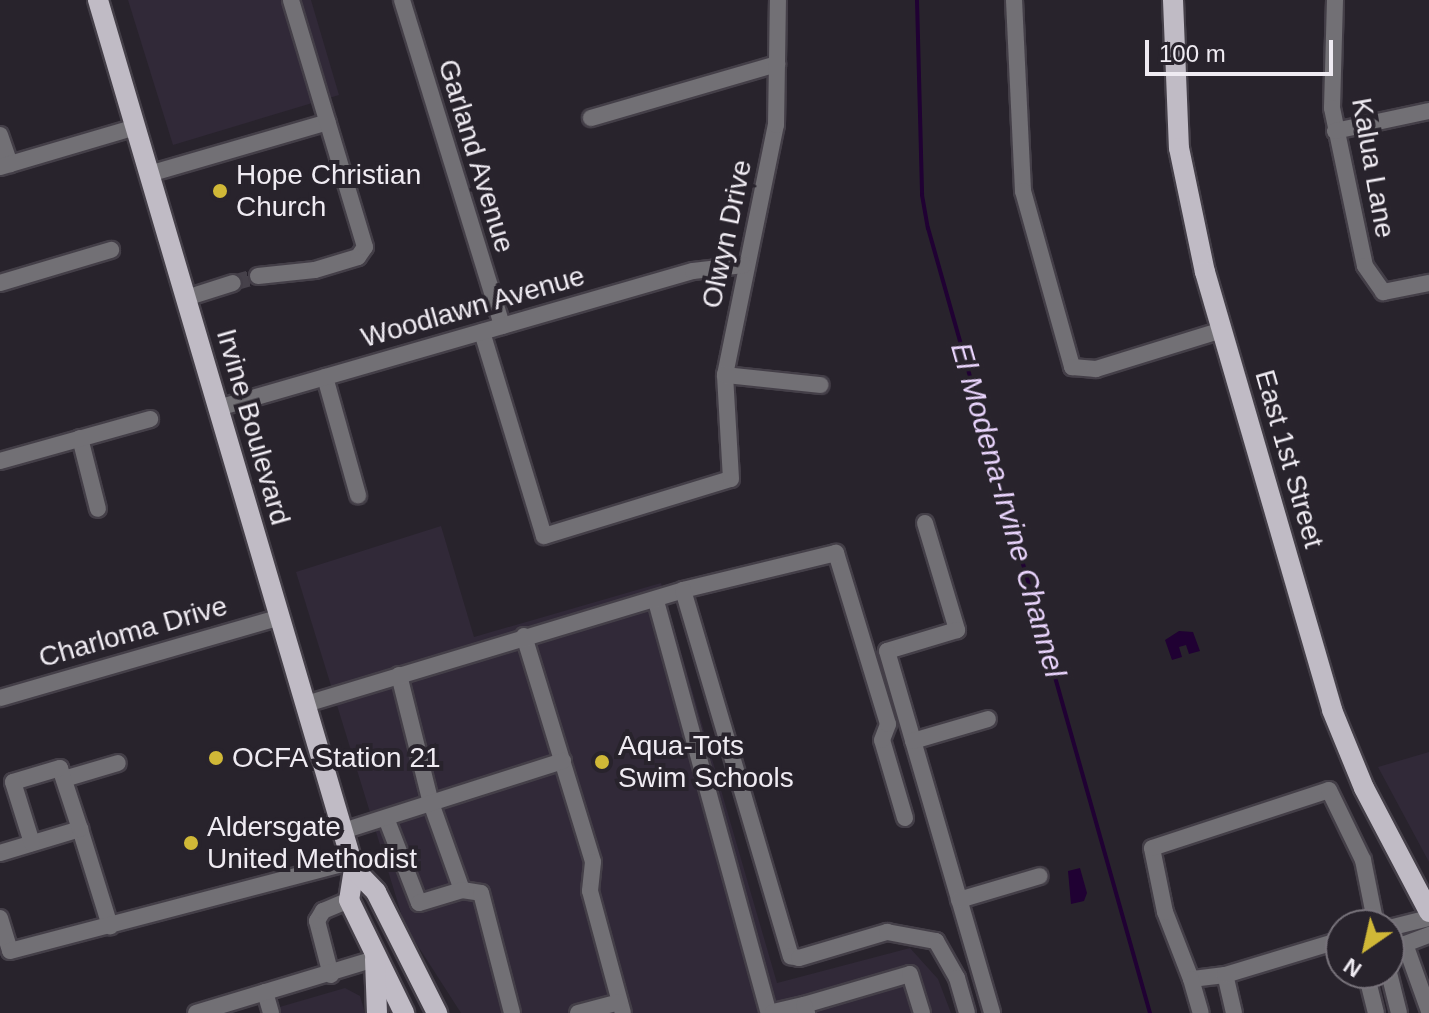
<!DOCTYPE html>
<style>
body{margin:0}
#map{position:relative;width:1429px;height:1013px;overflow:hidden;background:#28232c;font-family:Helvetica,sans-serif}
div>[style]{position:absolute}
.built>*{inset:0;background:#312938}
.water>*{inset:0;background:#200133}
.stream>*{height:4px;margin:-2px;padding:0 2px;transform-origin:2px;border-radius:2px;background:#200133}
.minor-tunnel>*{height:16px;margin-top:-8px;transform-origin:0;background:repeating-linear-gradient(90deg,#46414a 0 16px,transparent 0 24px)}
.roads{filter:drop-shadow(2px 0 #443f48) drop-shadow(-2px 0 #443f48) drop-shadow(0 2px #443f48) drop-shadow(0 -2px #443f48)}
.minor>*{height:16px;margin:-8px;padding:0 8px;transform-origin:8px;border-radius:8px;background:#727075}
.major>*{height:20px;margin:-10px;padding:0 10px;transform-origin:10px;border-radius:10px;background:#c0bbc5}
.dots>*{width:22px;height:22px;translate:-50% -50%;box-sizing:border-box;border:4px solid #28232c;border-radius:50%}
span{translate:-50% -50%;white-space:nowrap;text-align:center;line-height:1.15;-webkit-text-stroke:8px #28232c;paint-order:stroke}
.street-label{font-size:28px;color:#efebf2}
.poi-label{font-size:28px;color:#efebf2}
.left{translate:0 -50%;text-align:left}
.water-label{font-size:30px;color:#e9d4fc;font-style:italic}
.north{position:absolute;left:1325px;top:909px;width:80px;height:80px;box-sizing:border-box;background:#28232c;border:2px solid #78737b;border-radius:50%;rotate:214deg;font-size:22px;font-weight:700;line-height:32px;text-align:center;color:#efebf2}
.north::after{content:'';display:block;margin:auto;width:28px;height:36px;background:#d0b837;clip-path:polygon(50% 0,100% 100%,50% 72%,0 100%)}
.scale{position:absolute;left:1145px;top:40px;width:188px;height:36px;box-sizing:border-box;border:4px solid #efebf2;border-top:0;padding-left:10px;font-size:24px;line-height:28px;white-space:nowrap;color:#efebf2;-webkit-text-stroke:6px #28232c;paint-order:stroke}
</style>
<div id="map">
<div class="built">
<i style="clip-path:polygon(128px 0,311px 0,339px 95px,173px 145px)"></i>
<i style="clip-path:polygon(441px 526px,474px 637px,661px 583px,777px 983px,910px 948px,938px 979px,951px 1013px,461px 1013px,405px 926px,296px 572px)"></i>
<i style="clip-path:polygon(1429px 752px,1429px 862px,1378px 767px)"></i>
<i style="clip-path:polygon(345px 988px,360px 996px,365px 1013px,259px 1013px)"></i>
</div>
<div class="water">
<i style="clip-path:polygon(1179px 631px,1193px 632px,1200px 651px,1189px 654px,1186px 645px,1179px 647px,1182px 657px,1172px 660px,1165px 640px)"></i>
<i style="clip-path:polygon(1080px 868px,1087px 893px,1084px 901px,1071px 904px,1068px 871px)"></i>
</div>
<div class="stream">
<i style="left:917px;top:0;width:195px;rotate:88.5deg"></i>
<i style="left:922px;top:195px;width:34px;rotate:80deg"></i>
<i style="left:928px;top:228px;width:816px;rotate:74.21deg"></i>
</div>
<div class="minor-tunnel">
<i style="left:233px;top:283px;width:26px;rotate:-16deg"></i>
</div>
<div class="roads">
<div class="minor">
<i style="left:402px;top:0;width:341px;rotate:72.9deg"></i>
<i style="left:1014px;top:0;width:191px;rotate:87.3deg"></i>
<i style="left:1023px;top:191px;width:183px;rotate:74.4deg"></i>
<i style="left:1072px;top:367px;width:24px;rotate:5deg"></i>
<i style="left:1096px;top:369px;width:132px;rotate:-17.2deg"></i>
<i style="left:1335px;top:0;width:108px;rotate:91.6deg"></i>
<i style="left:1332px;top:108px;width:161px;rotate:78.2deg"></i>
<i style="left:1365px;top:266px;width:32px;rotate:55deg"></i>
<i style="left:1383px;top:292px;width:47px;rotate:-11.1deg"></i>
<i style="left:591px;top:118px;width:194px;rotate:-16.2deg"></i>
<i style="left:1335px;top:131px;width:96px;rotate:-12deg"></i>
<i style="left:0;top:135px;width:31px;rotate:71deg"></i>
<i style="left:0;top:167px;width:142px;rotate:-16.4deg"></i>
<i style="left:149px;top:174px;width:186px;rotate:-16.2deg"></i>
<i style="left:258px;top:276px;width:57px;rotate:-6deg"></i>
<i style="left:315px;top:270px;width:45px;rotate:-16.8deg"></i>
<i style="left:358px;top:257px;width:12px;rotate:-55deg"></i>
<i style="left:365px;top:247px;width:258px;rotate:-106.7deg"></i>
<i style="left:0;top:283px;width:116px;rotate:-16.6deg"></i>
<i style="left:186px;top:298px;width:49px;rotate:-17.7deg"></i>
<i style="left:482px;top:332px;width:213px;rotate:73.1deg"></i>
<i style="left:544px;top:536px;width:195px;rotate:-17deg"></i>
<i style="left:731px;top:479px;width:104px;rotate:-93.3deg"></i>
<i style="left:725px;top:375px;width:255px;rotate:-78.5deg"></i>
<i style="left:776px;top:125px;width:125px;rotate:-89.1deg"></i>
<i style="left:725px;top:375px;width:96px;rotate:6deg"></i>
<i style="left:325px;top:377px;width:123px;rotate:74.4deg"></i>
<i style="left:218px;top:408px;width:494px;rotate:-16.1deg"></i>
<i style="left:693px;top:271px;width:51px;rotate:-6.7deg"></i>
<i style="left:80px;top:438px;width:73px;rotate:75.8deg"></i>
<i style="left:0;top:461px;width:156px;rotate:-15.6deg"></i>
<i style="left:925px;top:523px;width:112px;rotate:73.3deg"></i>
<i style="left:957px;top:630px;width:73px;rotate:163.3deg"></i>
<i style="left:887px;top:651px;width:377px;rotate:73.8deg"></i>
<i style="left:656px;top:601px;width:427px;rotate:74.7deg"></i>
<i style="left:524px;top:636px;width:236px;rotate:73deg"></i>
<i style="left:593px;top:862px;width:29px;rotate:96deg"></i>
<i style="left:590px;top:891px;width:126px;rotate:74.9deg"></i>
<i style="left:399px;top:675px;width:132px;rotate:76deg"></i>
<i style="left:431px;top:803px;width:92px;rotate:70.4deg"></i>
<i style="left:462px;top:890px;width:19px;rotate:9deg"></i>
<i style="left:481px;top:893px;width:124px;rotate:75.5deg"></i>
<i style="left:0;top:698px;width:291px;rotate:-16.1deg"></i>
<i style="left:306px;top:704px;width:394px;rotate:-16.8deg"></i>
<i style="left:913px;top:741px;width:78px;rotate:-16.3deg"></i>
<i style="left:64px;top:779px;width:56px;rotate:-16.5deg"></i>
<i style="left:386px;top:818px;width:91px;rotate:68.8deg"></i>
<i style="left:419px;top:903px;width:45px;rotate:-16.8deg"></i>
<i style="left:905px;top:818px;width:81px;rotate:-106.4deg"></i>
<i style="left:882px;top:740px;width:17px;rotate:-69deg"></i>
<i style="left:888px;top:724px;width:179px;rotate:-106.9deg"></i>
<i style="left:836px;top:553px;width:157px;rotate:166.4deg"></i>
<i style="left:683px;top:590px;width:382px;rotate:73.6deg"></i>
<i style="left:791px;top:956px;width:8px;rotate:14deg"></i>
<i style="left:799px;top:958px;width:92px;rotate:-16.5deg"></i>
<i style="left:887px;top:932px;width:50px;rotate:10.4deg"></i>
<i style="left:936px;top:941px;width:43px;rotate:60.4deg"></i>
<i style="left:957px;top:978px;width:36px;rotate:74deg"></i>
<i style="left:80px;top:829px;width:102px;rotate:72.8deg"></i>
<i style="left:343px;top:831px;width:231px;rotate:-17.7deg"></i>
<i style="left:0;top:853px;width:84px;rotate:-16.7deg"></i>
<i style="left:80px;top:829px;width:64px;rotate:-108.2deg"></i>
<i style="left:60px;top:768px;width:49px;rotate:163.4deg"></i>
<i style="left:13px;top:782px;width:64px;rotate:72.7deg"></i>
<i style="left:959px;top:900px;width:84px;rotate:-16.5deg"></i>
<i style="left:0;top:918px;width:34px;rotate:73deg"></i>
<i style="left:10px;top:951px;width:354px;rotate:-14.7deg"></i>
<i style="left:1389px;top:928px;width:41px;rotate:-14deg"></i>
<i style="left:1405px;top:944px;width:71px;rotate:70.3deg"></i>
<i style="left:1389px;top:950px;width:43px;rotate:-20.6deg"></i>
<i style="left:1366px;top:973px;width:41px;rotate:76deg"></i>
<i style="left:1389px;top:973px;width:41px;rotate:76deg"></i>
<i style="left:331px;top:975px;width:56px;rotate:-104.5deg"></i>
<i style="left:317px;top:921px;width:12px;rotate:-59deg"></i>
<i style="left:323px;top:911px;width:28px;rotate:-23deg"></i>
<i style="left:1225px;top:975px;width:34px;rotate:173deg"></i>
<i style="left:1191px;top:979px;width:72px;rotate:-111.2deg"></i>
<i style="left:1165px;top:912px;width:65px;rotate:-101.5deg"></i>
<i style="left:1152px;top:848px;width:186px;rotate:-18.1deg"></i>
<i style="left:1329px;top:790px;width:78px;rotate:64.1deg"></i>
<i style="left:1363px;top:860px;width:66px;rotate:78.7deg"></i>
<i style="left:1191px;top:979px;width:35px;rotate:74deg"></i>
<i style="left:265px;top:992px;width:22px;rotate:74deg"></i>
<i style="left:804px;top:1005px;width:110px;rotate:-16.3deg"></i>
<i style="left:910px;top:974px;width:41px;rotate:72.9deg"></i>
<i style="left:773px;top:1012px;width:32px;rotate:-13deg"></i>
<i style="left:804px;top:1005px;width:9px;rotate:69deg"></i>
<i style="left:196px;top:1013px;width:187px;rotate:-16.8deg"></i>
<i style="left:578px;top:1013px;width:43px;rotate:-14.7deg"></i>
<i style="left:1234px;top:1013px;width:39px;rotate:-103deg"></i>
<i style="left:1225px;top:975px;width:121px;rotate:-16.8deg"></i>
</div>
<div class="major">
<i style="left:98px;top:0;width:906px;rotate:73.59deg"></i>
<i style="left:354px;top:869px;width:31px;rotate:99deg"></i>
<i style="left:349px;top:900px;width:126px;rotate:64deg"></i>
<i style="left:1173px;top:0;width:148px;rotate:87.7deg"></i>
<i style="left:1179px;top:148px;width:127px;rotate:78.2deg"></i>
<i style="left:1205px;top:272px;width:456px;rotate:73.8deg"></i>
<i style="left:1332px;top:710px;width:84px;rotate:67.7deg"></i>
<i style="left:1364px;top:788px;width:140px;rotate:62.3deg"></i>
<i style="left:354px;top:869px;width:32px;rotate:46deg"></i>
<i style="left:376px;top:892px;width:136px;rotate:63.2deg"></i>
<i style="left:375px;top:959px;width:54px;rotate:87.9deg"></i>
</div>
</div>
<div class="dots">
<i style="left:220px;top:191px;background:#d0b837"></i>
<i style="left:216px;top:758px;background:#d0b837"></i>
<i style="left:602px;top:762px;background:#d0b837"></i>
<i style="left:191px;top:843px;background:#d0b837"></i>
</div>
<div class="street-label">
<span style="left:476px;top:156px;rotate:73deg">Garland Avenue</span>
<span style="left:1373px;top:168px;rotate:80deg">Kalua Lane</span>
<span style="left:727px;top:234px;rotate:-78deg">Olwyn Drive</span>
<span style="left:473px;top:307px;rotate:-16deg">Woodlawn Avenue</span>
<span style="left:253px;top:427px;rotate:74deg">Irvine Boulevard</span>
<span style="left:1289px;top:459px;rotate:74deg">East 1st Street</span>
<span style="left:133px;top:632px;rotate:-16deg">Charloma Drive</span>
</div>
<div class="poi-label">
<span class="left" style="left:236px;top:191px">Hope Christian<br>Church</span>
<span class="left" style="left:618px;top:762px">Aqua-Tots<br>Swim Schools</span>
<span class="left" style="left:232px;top:758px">OCFA Station 21</span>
<span class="left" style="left:207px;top:843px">Aldersgate<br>United Methodist</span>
</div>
<div class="water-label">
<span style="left:1008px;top:510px;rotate:74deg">El Modena-Irvine Channel</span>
</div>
<div class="north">N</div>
<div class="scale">100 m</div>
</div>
